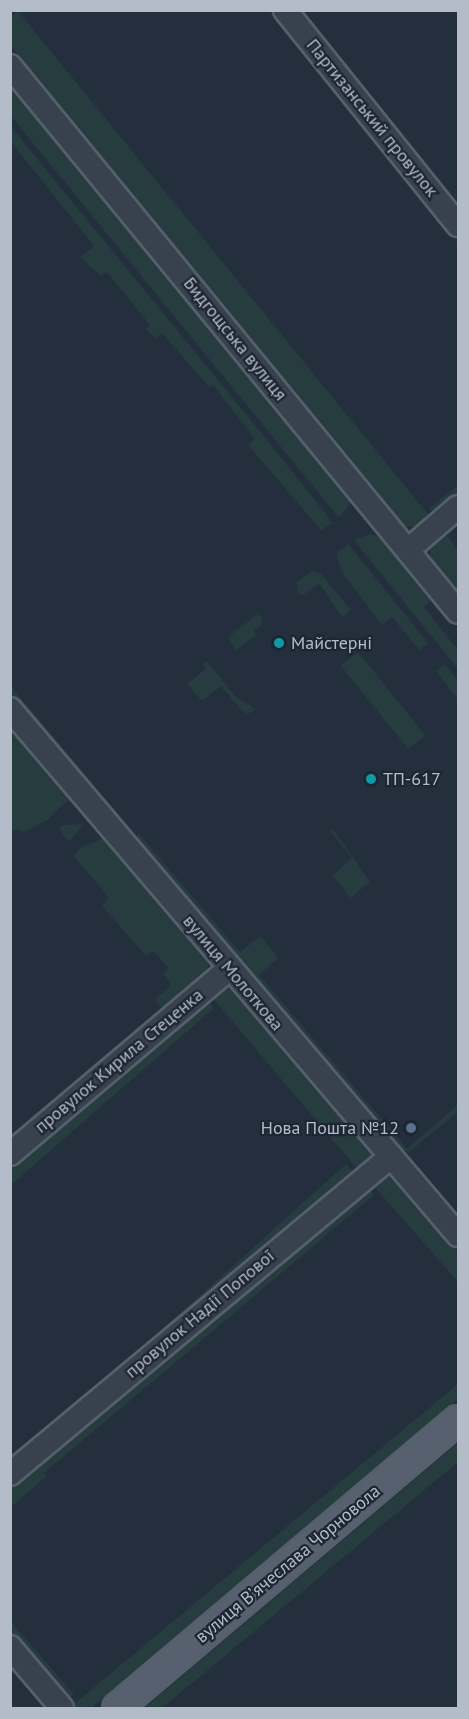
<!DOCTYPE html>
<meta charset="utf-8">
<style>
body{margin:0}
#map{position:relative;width:469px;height:1719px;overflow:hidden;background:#242f3e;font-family:"PT Sans",sans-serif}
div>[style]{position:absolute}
.green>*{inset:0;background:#263c3f;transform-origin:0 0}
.roads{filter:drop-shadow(2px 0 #565f6c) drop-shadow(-2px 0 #565f6c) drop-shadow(0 2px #565f6c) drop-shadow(0 -2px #565f6c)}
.minor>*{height:22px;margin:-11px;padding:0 11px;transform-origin:11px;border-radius:11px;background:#38414e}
.major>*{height:28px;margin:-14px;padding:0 14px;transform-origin:14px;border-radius:14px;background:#56606e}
.dots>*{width:16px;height:16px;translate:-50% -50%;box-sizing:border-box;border:3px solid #1d2633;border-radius:50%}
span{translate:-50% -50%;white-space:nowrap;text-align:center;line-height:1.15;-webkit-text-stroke:4.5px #1d2633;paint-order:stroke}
.street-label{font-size:18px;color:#b4bcc9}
.poi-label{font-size:18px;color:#b4bcc9}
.left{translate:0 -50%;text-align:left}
.right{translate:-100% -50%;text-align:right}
.frame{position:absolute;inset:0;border:12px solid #b4bcc9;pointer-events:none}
</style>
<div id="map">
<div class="green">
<i style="clip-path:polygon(18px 11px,431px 518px,414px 527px,402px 526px,11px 46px,11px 16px)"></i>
<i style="clip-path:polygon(269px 11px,274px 11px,458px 236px,458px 243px)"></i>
<i style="clip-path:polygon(10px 82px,343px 488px,352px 501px,339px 518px,11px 116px)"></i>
<i style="clip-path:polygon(11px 127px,275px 450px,333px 523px,321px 530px,248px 445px,255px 439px,213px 385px,209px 387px,162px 333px,155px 338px,146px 329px,150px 325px,107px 272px,101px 276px,80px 257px,94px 246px,11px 142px)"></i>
<i style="clip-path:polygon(458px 485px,458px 496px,437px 514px,433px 512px,430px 508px)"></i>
<i style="clip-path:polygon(443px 530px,458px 550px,458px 594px,430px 559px,430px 544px)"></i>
<i style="clip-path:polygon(370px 534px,382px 538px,433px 599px,424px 607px,458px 650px,458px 669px,354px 540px)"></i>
<i style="clip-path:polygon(348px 544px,428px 643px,419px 650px,392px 617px,382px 625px,341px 571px,336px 554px)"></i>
<i style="clip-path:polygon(312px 571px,321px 574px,351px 610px,342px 617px,319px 583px,303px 595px,298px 592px,297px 582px)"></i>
<i style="clip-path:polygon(258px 614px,262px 619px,261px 626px,254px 631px,256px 635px,236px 651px,228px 637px)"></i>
<i style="left:358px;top:652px;width:107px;height:22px;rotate:51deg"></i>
<i style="clip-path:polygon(207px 661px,236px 697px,256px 709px,248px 714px,242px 711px,221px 686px,202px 701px,187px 684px,206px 669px,203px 665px)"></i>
<i style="clip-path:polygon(445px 664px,458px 681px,458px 700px,436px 671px)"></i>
<i style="left:10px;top:685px;width:170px;height:8px;rotate:50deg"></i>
<i style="clip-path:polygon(10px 722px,68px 789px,70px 798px,47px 820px,25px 832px,11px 829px)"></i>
<i style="clip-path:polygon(84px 824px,69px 842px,59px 829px,65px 825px)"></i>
<i style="clip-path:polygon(333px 829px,370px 882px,350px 898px,333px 875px,352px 858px,330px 831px)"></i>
<i style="clip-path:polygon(138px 833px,240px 952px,261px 936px,278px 958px,259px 975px,407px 1149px,458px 1105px,458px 1112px,409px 1152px,402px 1150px,380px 1124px,376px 1126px,137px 842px)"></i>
<i style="clip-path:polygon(102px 839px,110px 841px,208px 963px,207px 973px,196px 987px,191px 985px,164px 1009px,155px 1000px,171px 985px,163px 974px,169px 968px,153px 951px,146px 956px,102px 906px,109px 898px,74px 856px,80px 848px)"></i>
<i style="clip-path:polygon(225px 989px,234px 990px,373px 1151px,371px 1163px,360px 1172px,210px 995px)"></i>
<i style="clip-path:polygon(205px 998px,214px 1008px,11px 1185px,11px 1164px)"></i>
<i style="left:346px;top:1164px;width:15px;height:437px;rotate:48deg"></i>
<i style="clip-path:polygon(391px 1175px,458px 1252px,458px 1282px,371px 1183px)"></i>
<i style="clip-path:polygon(366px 1185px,374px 1195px,44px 1473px,47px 1476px,11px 1507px,11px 1482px)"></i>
<i style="clip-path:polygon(458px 1384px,458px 1399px,91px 1708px,69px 1708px)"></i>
<i style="clip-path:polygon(458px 1443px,458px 1462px,162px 1708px,144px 1708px)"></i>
<i style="clip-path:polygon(10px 1621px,74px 1694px,63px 1703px,11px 1640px)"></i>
</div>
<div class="roads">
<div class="minor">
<i style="left:285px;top:10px;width:276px;rotate:51.2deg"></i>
<i style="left:10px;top:66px;width:706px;rotate:50.63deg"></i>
<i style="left:408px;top:550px;width:66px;rotate:-40.7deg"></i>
<i style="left:10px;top:709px;width:691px;rotate:49.58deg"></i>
<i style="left:10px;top:1154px;width:287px;rotate:-40.2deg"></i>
<i style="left:10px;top:1474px;width:496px;rotate:-39.8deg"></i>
<i style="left:10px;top:1647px;width:80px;rotate:49.6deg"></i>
</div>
<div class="major">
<i style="left:117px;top:1708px;width:446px;rotate:-40.2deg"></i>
</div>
</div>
<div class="dots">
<i style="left:279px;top:643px;background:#0f9aa8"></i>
<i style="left:371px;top:779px;background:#0f9aa8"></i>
<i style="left:411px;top:1128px;background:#5c6f8a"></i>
</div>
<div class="street-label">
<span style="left:372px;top:118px;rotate:51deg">Партизанський провулок</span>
<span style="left:235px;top:339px;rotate:51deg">Бидгощська вулиця</span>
<span style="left:233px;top:973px;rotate:50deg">вулиця Молоткова</span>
<span style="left:119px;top:1061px;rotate:-40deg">провулок Кирила Стеценка</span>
<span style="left:200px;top:1314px;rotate:-40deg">провулок Надії Попової</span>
<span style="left:288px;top:1564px;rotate:-40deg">вулиця Вʼячеслава Чорновола</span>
</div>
<div class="poi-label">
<span class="left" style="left:291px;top:643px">Майстерні</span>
<span class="left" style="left:383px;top:779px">ТП-617</span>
<span class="right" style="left:399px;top:1128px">Нова Пошта №12</span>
</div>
<div class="frame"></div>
</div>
